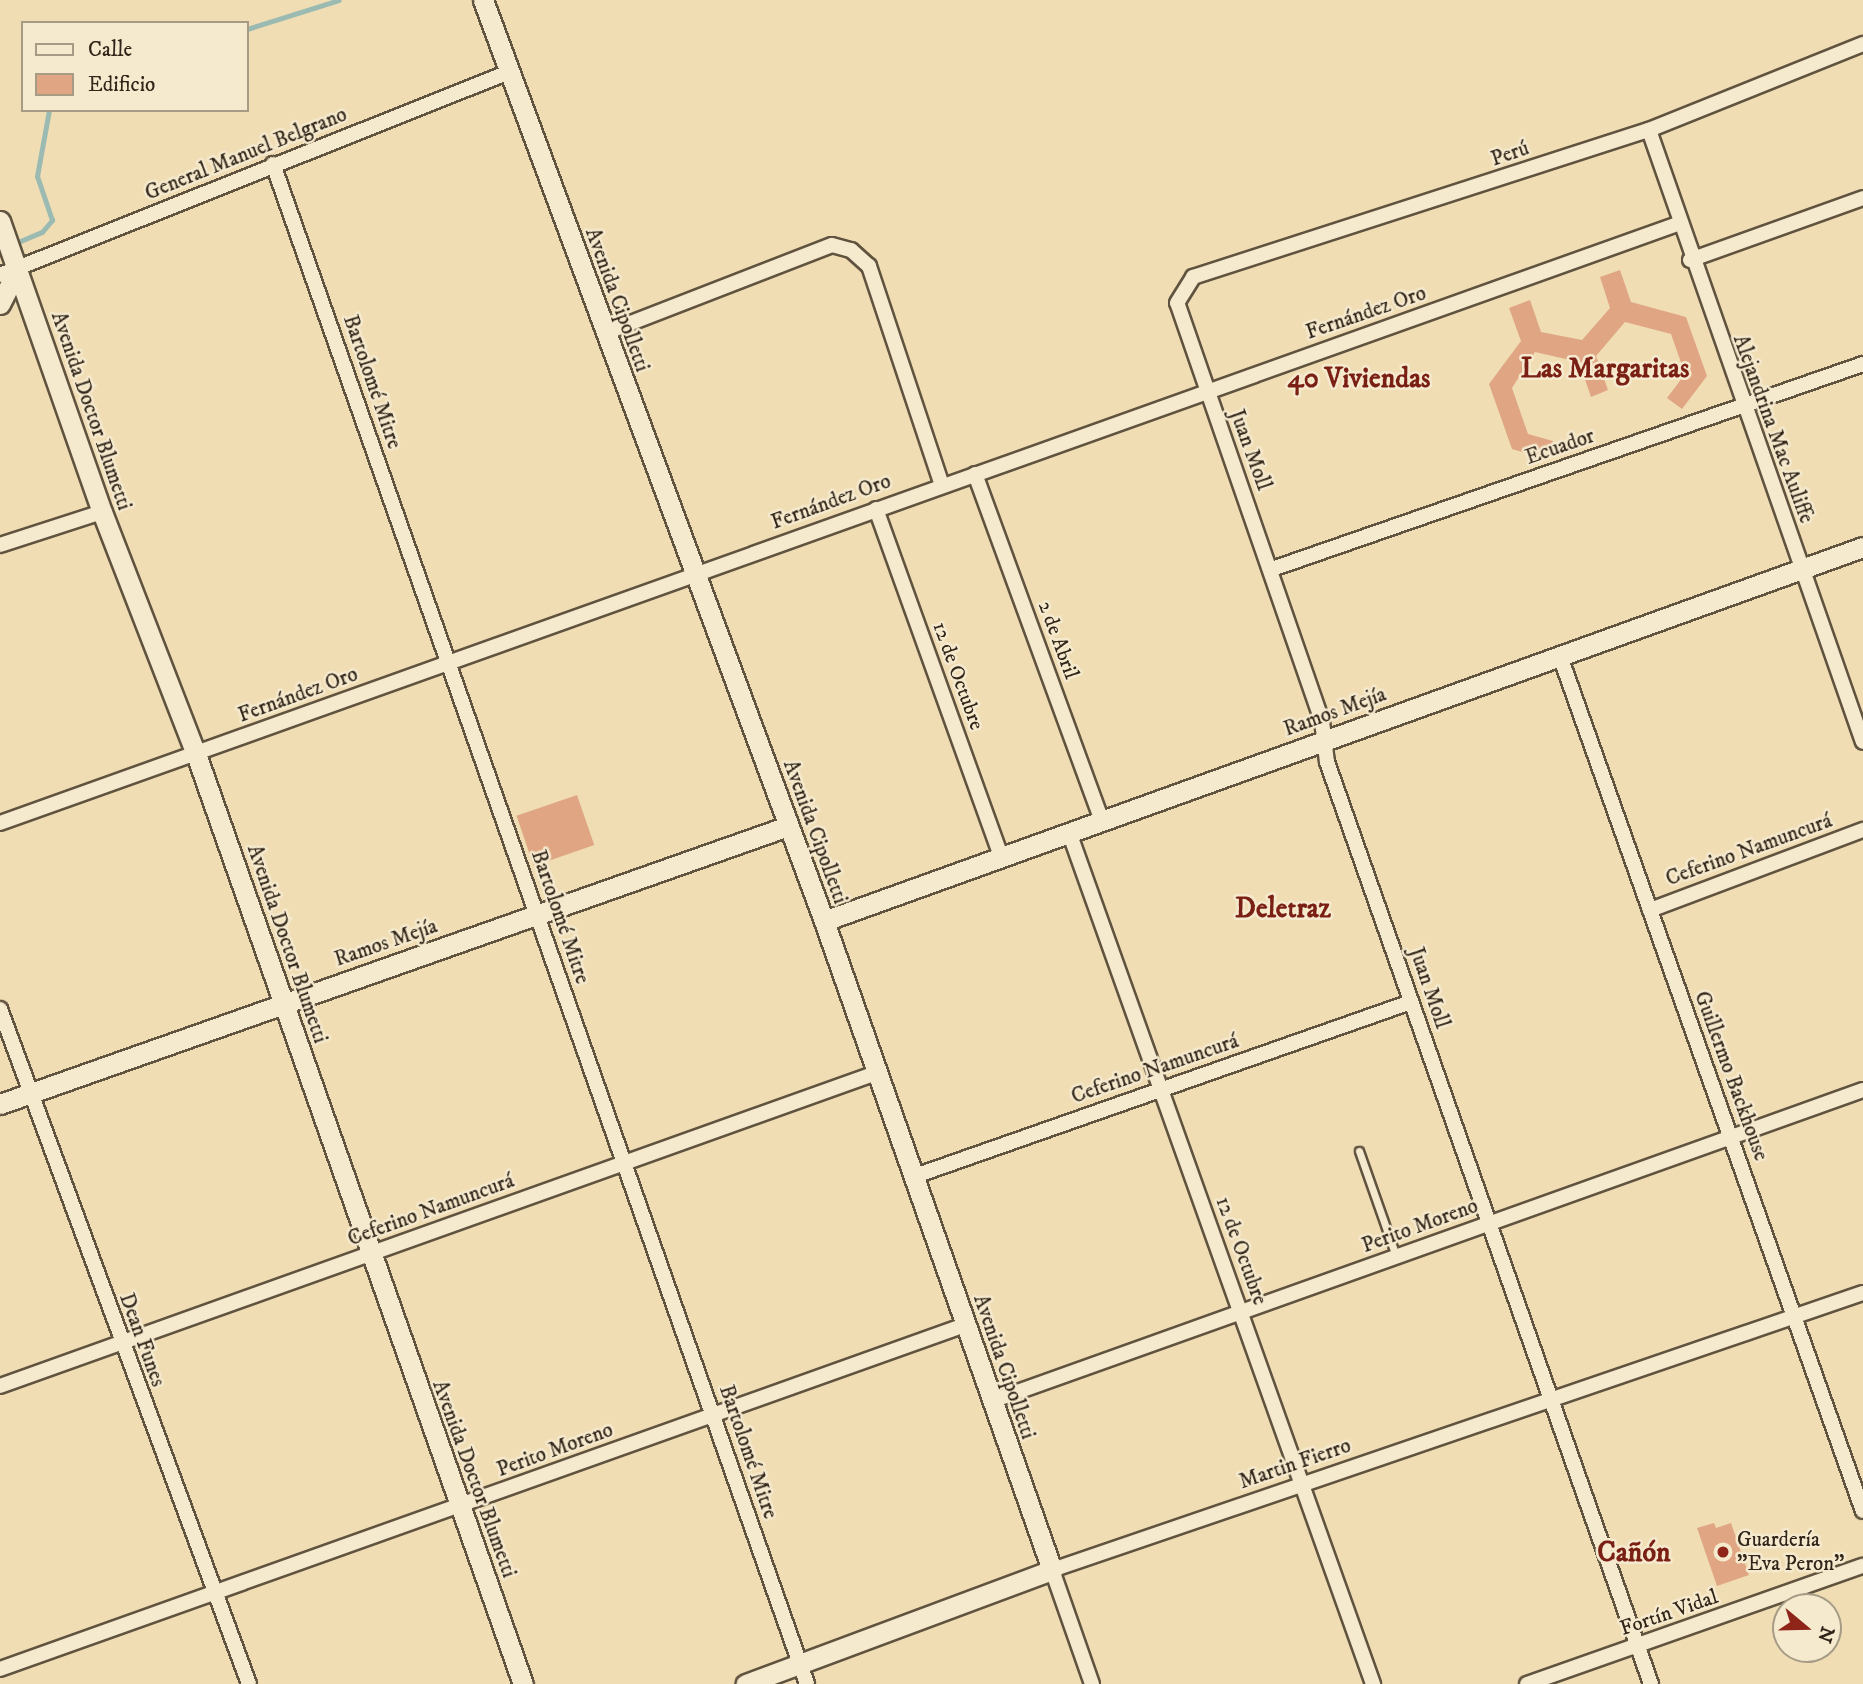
<!DOCTYPE html>
<meta charset="utf-8">
<style>
body{margin:0}
#map{position:relative;width:1863px;height:1684px;overflow:hidden;background:#f0ddb4;font-family:"IM FELL DW Pica",serif}
div>[style]{position:absolute}
.stream>*{height:5px;margin:-2.5px;padding:0 2.5px;transform-origin:2.5px;border-radius:2.5px;background:#9bbbb2}
.building>*{inset:0;background:#e0a684;transform-origin:0 0}
.roads{filter:drop-shadow(2px 0 #60533f) drop-shadow(-2px 0 #60533f) drop-shadow(0 2px #60533f) drop-shadow(0 -2px #60533f)}
.lane>*{height:7px;margin:-3.5px;padding:0 3.5px;transform-origin:3.5px;border-radius:3.5px;background:#f5e9ce}
.street>*{height:14px;margin:-7px;padding:0 7px;transform-origin:7px;border-radius:7px;background:#f5e9ce}
.secondary>*{height:19px;margin:-9.5px;padding:0 9.5px;transform-origin:9.5px;border-radius:9.5px;background:#f5e9ce}
.dots>*{width:19px;height:19px;translate:-50% -50%;box-sizing:border-box;border:4px solid #f5e9ce;border-radius:50%}
span{translate:-50% -50%;white-space:nowrap;text-align:center;line-height:1.15;-webkit-text-stroke:5px #f5e9ce;paint-order:stroke}
.street-label{font-size:21px;color:#302518}
.poi-label{font-size:21px;color:#302518}
.left{translate:0 -50%;text-align:left}
.district-label{font-size:28px;color:#7a1f14;font-weight:700}
.legend{position:absolute;left:21px;top:21px;width:228px;height:91px;box-sizing:border-box;background:#f5e9ce;border:2px solid #a69b85;margin:0;padding:9px 12px;list-style:none;font-size:21px;color:#302518}
.legend li{display:flex;align-items:center;gap:14px;height:35px}
.legend b{width:35px;border:2px solid #a69b85}
.north{position:absolute;left:1772px;top:1593px;width:70px;height:70px;box-sizing:border-box;background:#f5e9ce;border:2px solid #a69b85;border-radius:50%;rotate:109deg;font-size:19px;font-weight:700;line-height:28px;text-align:center;color:#302518}
.north::after{content:'';display:block;margin:auto;width:24px;height:32px;background:#8f2418;clip-path:polygon(50% 0,100% 100%,50% 72%,0 100%)}
</style>
<div id="map">
<div class="stream">
<i style="left:247px;top:29px;width:96px;rotate:-17.5deg"></i>
<i style="left:18px;top:242px;width:26px;rotate:-23deg"></i>
<i style="left:42px;top:232px;width:16px;rotate:-50deg"></i>
<i style="left:52px;top:220px;width:46px;rotate:-108.8deg"></i>
<i style="left:37px;top:176px;width:67px;rotate:-79.7deg"></i>
</div>
<div class="building">
<i style="clip-path:polygon(1620px 270px,1631px 302px,1686px 317px,1707px 376px,1682px 409px,1667px 398px,1685px 374px,1671px 334px,1625px 322px,1596px 356px,1608px 390px,1591px 397px,1579px 362px,1535px 352px,1512px 388px,1528px 434px,1553px 441px,1548px 460px,1512px 449px,1489px 384px,1521px 341px,1509px 308px,1530px 300px,1541px 332px,1582px 340px,1610px 308px,1600px 277px)"></i>
<i style="left:577px;top:795px;width:53px;height:64px;rotate:71deg"></i>
<i style="clip-path:polygon(1714px 1523px,1716px 1528px,1731px 1523px,1749px 1575px,1717px 1586px,1697px 1528px)"></i>
</div>
<div class="roads">
<div class="lane">
<i style="left:1359px;top:1151px;width:111px;rotate:70.6deg"></i>
</div>
<div class="street">
<i style="left:1649px;top:130px;width:648px;rotate:70.73deg"></i>
<i style="left:273px;top:164px;width:1611px;rotate:70.64deg"></i>
<i style="left:1690px;top:260px;width:184px;rotate:-19.7deg"></i>
<i style="left:0;top:275px;width:548px;rotate:-21.74deg"></i>
<i style="left:605px;top:333px;width:243px;rotate:-21.2deg"></i>
<i style="left:832px;top:245px;width:20px;rotate:15deg"></i>
<i style="left:851px;top:250px;width:24px;rotate:42deg"></i>
<i style="left:869px;top:266px;width:231px;rotate:71.6deg"></i>
<i style="left:975px;top:474px;width:370px;rotate:69.9deg"></i>
<i style="left:876px;top:509px;width:370px;rotate:70.2deg"></i>
<i style="left:0;top:545px;width:107px;rotate:-17.9deg"></i>
<i style="left:1272px;top:569px;width:626px;rotate:-19.13deg"></i>
<i style="left:1560px;top:656px;width:907px;rotate:70.49deg"></i>
<i style="left:0;top:823px;width:1782px;rotate:-19.65deg"></i>
<i style="left:1069px;top:832px;width:905px;rotate:70.36deg"></i>
<i style="left:1650px;top:910px;width:228px;rotate:-20.6deg"></i>
<i style="left:0;top:1009px;width:719px;rotate:69.75deg"></i>
<i style="left:912px;top:1177px;width:529px;rotate:-19.33deg"></i>
<i style="left:0;top:1386px;width:930px;rotate:-19.66deg"></i>
<i style="left:992px;top:1401px;width:925px;rotate:-19.65deg"></i>
<i style="left:0;top:1669px;width:1024px;rotate:-19.62deg"></i>
<i style="left:1092px;top:1684px;width:121px;rotate:-109.3deg"></i>
<i style="left:1052px;top:1570px;width:857px;rotate:-18.86deg"></i>
<i style="left:1527px;top:1684px;width:356px;rotate:-19.4deg"></i>
<i style="left:1651px;top:1684px;width:977px;rotate:-109.36deg"></i>
<i style="left:1327px;top:762px;width:41px;rotate:-97deg"></i>
<i style="left:1322px;top:721px;width:442px;rotate:-109.1deg"></i>
<i style="left:1177px;top:303px;width:31px;rotate:-58deg"></i>
<i style="left:1193px;top:277px;width:479px;rotate:-17.9deg"></i>
<i style="left:1649px;top:130px;width:231px;rotate:-21.9deg"></i>
</div>
<div class="secondary">
<i style="left:483px;top:0;width:982px;rotate:69.68deg"></i>
<i style="left:824px;top:921px;width:688px;rotate:70.64deg"></i>
<i style="left:1052px;top:1570px;width:327px;rotate:159.6deg"></i>
<i style="left:0;top:221px;width:308px;rotate:70.7deg"></i>
<i style="left:102px;top:512px;width:260px;rotate:68.8deg"></i>
<i style="left:196px;top:754px;width:986px;rotate:70.63deg"></i>
<i style="left:0;top:304px;width:39px;rotate:-63deg"></i>
<i style="left:824px;top:921px;width:1104px;rotate:-19.8deg"></i>
<i style="left:0;top:1104px;width:836px;rotate:-19.43deg"></i>
</div>
</div>
<div class="dots">
<i style="left:1723px;top:1552px;background:#8f2418"></i>
</div>
<div class="street-label">
<span style="left:246px;top:154px;rotate:-22deg">General Manuel Belgrano</span>
<span style="left:1510px;top:154px;rotate:-19deg">Perú</span>
<span style="left:617px;top:300px;rotate:70deg">Avenida Cipolletti</span>
<span style="left:1366px;top:313px;rotate:-19deg">Fernández Oro</span>
<span style="left:372px;top:382px;rotate:71deg">Bartolomé Mitre</span>
<span style="left:91px;top:411px;rotate:71deg">Avenida Doctor Blumetti</span>
<span style="left:1773px;top:429px;rotate:70deg">Alejandrina Mac Auliffe</span>
<span style="left:1560px;top:447px;rotate:-19deg">Ecuador</span>
<span style="left:1250px;top:450px;rotate:70deg">Juan Moll</span>
<span style="left:831px;top:502px;rotate:-20deg">Fernández Oro</span>
<span style="left:1058px;top:640px;rotate:70deg">2 de Abril</span>
<span style="left:958px;top:676px;rotate:70deg">12 de Octubre</span>
<span style="left:298px;top:695px;rotate:-20deg">Fernández Oro</span>
<span style="left:1335px;top:712px;rotate:-20deg">Ramos Mejía</span>
<span style="left:815px;top:832px;rotate:70deg">Avenida Cipolletti</span>
<span style="left:1749px;top:850px;rotate:-20deg">Ceferino Namuncurá</span>
<span style="left:560px;top:917px;rotate:71deg">Bartolomé Mitre</span>
<span style="left:386px;top:943px;rotate:-19deg">Ramos Mejía</span>
<span style="left:287px;top:944px;rotate:71deg">Avenida Doctor Blumetti</span>
<span style="left:1429px;top:988px;rotate:71deg">Juan Moll</span>
<span style="left:1155px;top:1069px;rotate:-19deg">Ceferino Namuncurá</span>
<span style="left:1731px;top:1076px;rotate:70deg">Guillermo Backhouse</span>
<span style="left:431px;top:1210px;rotate:-20deg">Ceferino Namuncurá</span>
<span style="left:1420px;top:1226px;rotate:-20deg">Perito Moreno</span>
<span style="left:1241px;top:1251px;rotate:70deg">12 de Octubre</span>
<span style="left:142px;top:1340px;rotate:70deg">Dean Funes</span>
<span style="left:1004px;top:1367px;rotate:71deg">Avenida Cipolletti</span>
<span style="left:555px;top:1450px;rotate:-20deg">Perito Moreno</span>
<span style="left:748px;top:1452px;rotate:71deg">Bartolomé Mitre</span>
<span style="left:1295px;top:1464px;rotate:-19deg">Martin Fierro</span>
<span style="left:474px;top:1479px;rotate:70deg">Avenida Doctor Blumetti</span>
<span style="left:1669px;top:1613px;rotate:-19deg">Fortín Vidal</span>
</div>
<div class="poi-label">
<span class="left" style="left:1737px;top:1552px">Guardería<br>"Eva Peron"</span>
</div>
<div class="district-label">
<span style="left:1605px;top:369px">Las Margaritas</span>
<span style="left:1359px;top:379px">40 Viviendas</span>
<span style="left:1283px;top:909px">Deletraz</span>
<span style="left:1634px;top:1553px">Cañón</span>
</div>
<ul class="legend">
<li><b style="height:9px;background:#f5e9ce"></b>Calle</li>
<li><b style="height:19px;background:#e0a684"></b>Edificio</li>
</ul>
<div class="north">N</div>
</div>
